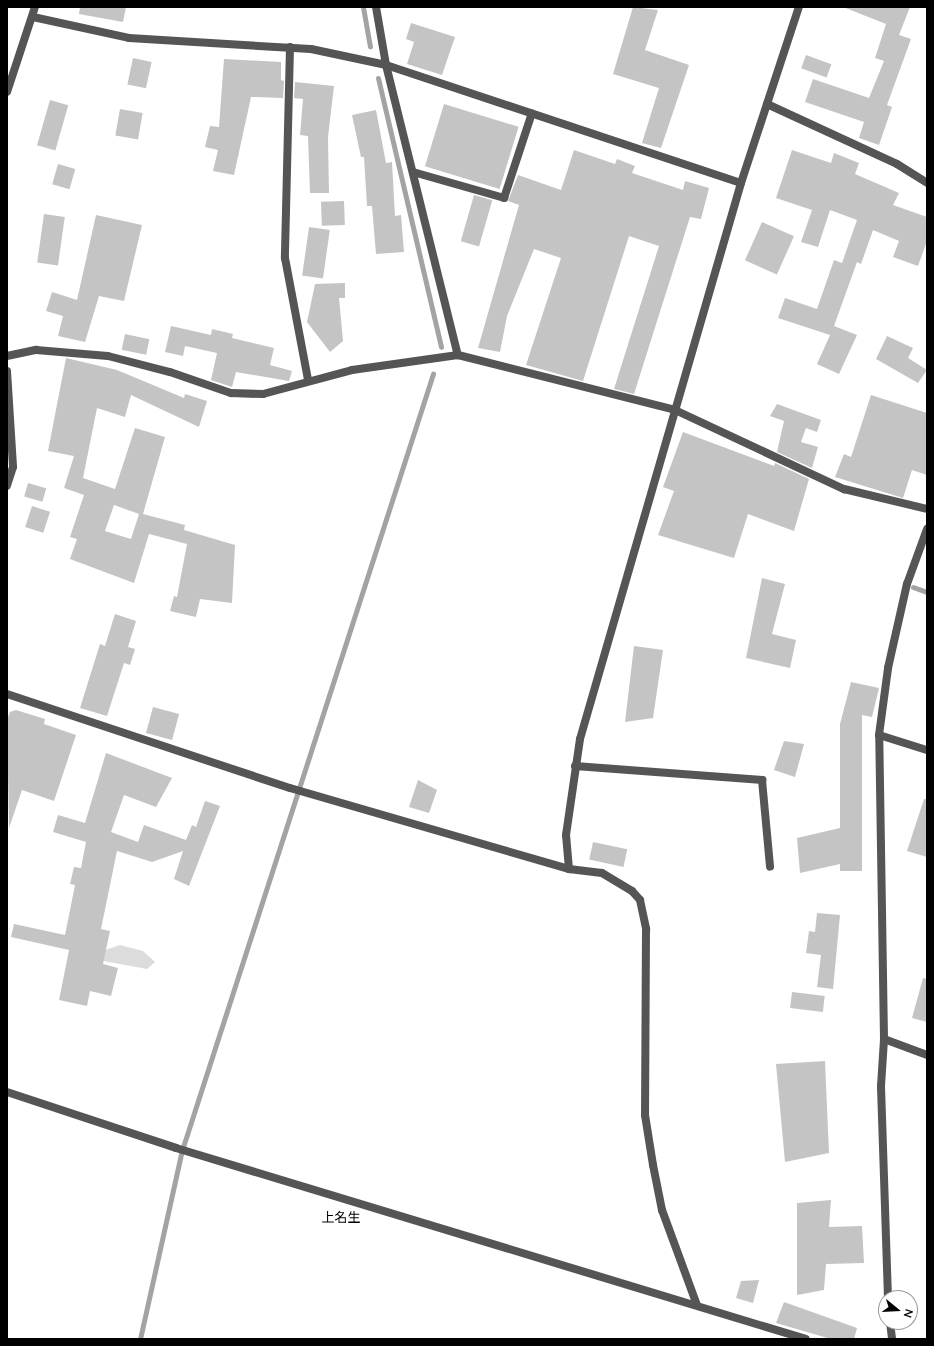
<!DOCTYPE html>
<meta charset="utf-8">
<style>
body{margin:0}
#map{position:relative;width:934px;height:1346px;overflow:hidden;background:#fff;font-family:Mulish,"Noto Sans JP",sans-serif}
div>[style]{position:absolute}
.green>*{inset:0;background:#dcdcdc}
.stream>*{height:5px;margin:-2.5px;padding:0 2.5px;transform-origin:2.5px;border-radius:2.5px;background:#a3a3a3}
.building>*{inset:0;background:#c4c4c4;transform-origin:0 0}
.minor>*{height:8px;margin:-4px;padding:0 4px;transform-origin:4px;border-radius:4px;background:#555}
span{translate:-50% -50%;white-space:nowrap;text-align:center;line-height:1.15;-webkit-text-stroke:3px #fff;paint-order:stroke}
.quarter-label{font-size:13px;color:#000}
.frame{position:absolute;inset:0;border:8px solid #000;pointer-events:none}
.north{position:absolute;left:878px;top:1290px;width:40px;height:40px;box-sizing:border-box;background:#fff;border:1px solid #999;border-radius:50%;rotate:108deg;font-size:11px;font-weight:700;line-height:16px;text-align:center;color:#000}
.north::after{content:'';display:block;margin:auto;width:14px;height:18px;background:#000;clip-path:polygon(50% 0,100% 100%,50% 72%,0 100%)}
</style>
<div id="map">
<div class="green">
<i style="clip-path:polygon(120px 945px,143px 951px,155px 962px,147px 969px,98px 960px,99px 952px)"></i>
</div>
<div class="stream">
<i style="left:363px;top:7px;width:40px;rotate:80deg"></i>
<i style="left:378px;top:78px;width:276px;rotate:76.8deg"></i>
<i style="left:913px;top:587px;width:15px;rotate:20deg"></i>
<i style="left:140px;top:1339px;width:194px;rotate:-77.5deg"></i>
<i style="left:182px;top:1150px;width:816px;rotate:-72.08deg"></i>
</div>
<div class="building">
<i style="clip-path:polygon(80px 7px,126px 7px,123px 22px,79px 14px)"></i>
<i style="clip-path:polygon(633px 7px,658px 10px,645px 50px,689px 65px,661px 148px,642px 143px,659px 88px,613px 74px)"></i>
<i style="clip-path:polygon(843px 7px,910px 7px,899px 35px,911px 39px,887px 105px,892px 107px,879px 145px,859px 138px,864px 122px,805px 102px,813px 79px,869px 98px,884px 61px,875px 58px,886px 24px)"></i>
<i style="clip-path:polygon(411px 23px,455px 37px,442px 75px,407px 64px,414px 42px,406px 39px)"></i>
<i style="left:806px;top:55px;width:27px;height:14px;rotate:20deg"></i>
<i style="left:133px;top:58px;width:19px;height:27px;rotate:12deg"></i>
<i style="clip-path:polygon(224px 59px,281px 62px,281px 80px,284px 81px,283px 98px,251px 97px,234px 175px,213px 171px,218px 150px,205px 147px,210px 126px,219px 127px)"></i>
<i style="clip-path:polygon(295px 82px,334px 86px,328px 137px,329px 193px,310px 193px,308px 136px,300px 135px,303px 99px,294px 98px)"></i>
<i style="left:50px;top:100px;width:19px;height:47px;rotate:16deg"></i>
<i style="left:444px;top:104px;width:78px;height:65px;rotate:17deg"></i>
<i style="left:120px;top:109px;width:23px;height:27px;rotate:10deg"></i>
<i style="clip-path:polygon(376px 110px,386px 163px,392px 162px,395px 216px,401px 215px,404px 252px,376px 254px,372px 206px,367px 206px,364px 157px,361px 157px,352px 115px)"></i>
<i style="clip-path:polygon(574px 150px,615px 164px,617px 159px,635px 166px,632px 173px,683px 190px,685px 181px,709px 188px,701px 219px,690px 217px,634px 394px,614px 389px,659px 246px,629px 236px,583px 381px,526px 365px,561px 258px,534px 249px,507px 316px,500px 352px,478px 348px,519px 205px,508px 201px,518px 175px,561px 190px)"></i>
<i style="clip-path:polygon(792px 150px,831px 163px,834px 153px,859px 163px,855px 174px,899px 193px,893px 205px,927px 217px,927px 241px,918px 266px,893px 257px,899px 241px,873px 230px,861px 264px,857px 262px,834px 326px,857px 335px,839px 374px,817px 364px,830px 335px,778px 318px,785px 298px,817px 309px,834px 260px,842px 263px,857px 220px,830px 210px,818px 247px,801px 242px,812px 210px,776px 198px)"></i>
<i style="left:58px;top:164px;width:18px;height:21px;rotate:16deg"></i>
<i style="left:474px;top:195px;width:19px;height:48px;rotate:16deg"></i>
<i style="left:344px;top:201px;width:24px;height:23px;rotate:88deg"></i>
<i style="left:44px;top:214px;width:21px;height:49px;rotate:8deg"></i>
<i style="clip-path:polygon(96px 215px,142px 225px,124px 301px,99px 296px,85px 342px,58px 336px,63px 316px,46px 311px,52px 292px,77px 300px)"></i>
<i style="left:762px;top:222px;width:35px;height:42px;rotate:24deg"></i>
<i style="left:309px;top:227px;width:21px;height:49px;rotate:8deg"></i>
<i style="clip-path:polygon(345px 283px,345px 298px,339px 298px,343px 341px,330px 352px,307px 322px,315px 284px)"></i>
<i style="clip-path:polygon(171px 326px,211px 335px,212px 329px,233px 334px,232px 338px,274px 348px,270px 365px,292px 371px,289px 381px,236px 372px,232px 387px,211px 380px,217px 353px,185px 346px,183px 356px,165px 352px)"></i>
<i style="left:125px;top:334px;width:25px;height:16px;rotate:12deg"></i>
<i style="clip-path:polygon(887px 336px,913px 348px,908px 358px,927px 370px,918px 383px,876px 359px)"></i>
<i style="clip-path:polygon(evenodd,66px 358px,117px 370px,184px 398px,185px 394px,207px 401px,199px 427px,131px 395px,125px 417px,97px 408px,83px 478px,115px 489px,135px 428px,165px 437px,143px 514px,185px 525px,184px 530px,235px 545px,232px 603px,200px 599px,196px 617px,170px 611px,174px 596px,177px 597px,187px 544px,149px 534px,134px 583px,70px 559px,77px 539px,70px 537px,84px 495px,64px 488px,74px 456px,48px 451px,66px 358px,114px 505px,139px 514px,131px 539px,105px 531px,114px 505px)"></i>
<i style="clip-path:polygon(871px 395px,927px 413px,927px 475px,912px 470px,903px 498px,835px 477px,844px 454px,851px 457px)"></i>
<i style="clip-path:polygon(777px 404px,821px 420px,817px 432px,806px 428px,801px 442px,818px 447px,812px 468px,777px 452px,784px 421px,770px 416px)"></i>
<i style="clip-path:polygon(683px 432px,774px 466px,775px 463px,809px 479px,794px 531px,748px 514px,734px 558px,658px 535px,674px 491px,663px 487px)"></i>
<i style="left:28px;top:483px;width:19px;height:14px;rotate:16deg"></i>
<i style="left:32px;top:506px;width:19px;height:22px;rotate:18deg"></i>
<i style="clip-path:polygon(762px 578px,785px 584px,772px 634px,796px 640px,790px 668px,746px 658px)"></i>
<i style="clip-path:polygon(115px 614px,136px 621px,128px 647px,135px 649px,130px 665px,124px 663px,107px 716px,80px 708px,100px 644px,105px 646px)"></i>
<i style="clip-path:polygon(634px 646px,663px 650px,653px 718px,625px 722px)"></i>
<i style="clip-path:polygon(851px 682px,879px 688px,872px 717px,862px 715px,862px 871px,840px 871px,840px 864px,800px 873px,797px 838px,840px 828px,840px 724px)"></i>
<i style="left:153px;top:707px;width:27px;height:27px;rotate:15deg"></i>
<i style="clip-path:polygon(16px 710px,45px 719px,44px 724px,76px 735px,54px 801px,22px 790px,9px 828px,7px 720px,10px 712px)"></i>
<i style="clip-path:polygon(784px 741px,804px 744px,795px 777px,774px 770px)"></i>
<i style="clip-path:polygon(106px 753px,172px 778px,156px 807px,124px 795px,111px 832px,138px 842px,144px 825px,186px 840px,192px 825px,196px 827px,205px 801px,220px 806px,189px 886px,174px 879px,183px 851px,152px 862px,117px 851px,101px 929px,110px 931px,103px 964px,118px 968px,111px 996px,90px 991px,87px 1006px,59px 1000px,69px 950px,11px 937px,14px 924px,65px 935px,75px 885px,70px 884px,74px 867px,81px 868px,86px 842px,53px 832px,58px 815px,85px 823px)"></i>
<i style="clip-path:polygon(418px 780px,437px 790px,429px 813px,409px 807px)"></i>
<i style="clip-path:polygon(924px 799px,927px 799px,927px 857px,907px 851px)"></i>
<i style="left:593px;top:842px;width:35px;height:18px;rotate:12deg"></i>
<i style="clip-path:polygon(817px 913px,840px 915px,833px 989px,817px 987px,821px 955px,806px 953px,809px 931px,815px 932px)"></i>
<i style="clip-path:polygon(923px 978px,927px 979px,927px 1022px,912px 1018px)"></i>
<i style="left:792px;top:992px;width:33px;height:16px;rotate:7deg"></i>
<i style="clip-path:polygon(825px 1061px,829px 1153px,785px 1162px,776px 1064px)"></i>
<i style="clip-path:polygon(831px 1200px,829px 1227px,862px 1226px,864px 1263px,826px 1264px,824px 1290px,797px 1295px,797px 1203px)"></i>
<i style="clip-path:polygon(759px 1280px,753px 1303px,736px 1298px,741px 1281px)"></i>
<i style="clip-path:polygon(784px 1302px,857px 1328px,854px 1339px,831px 1339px,776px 1323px)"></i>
</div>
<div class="minor">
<i style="left:376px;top:7px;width:59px;rotate:80.2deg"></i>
<i style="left:386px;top:65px;width:299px;rotate:76.1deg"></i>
<i style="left:33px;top:17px;width:98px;rotate:12.3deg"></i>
<i style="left:129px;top:38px;width:182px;rotate:3.5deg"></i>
<i style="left:311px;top:49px;width:77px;rotate:12deg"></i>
<i style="left:386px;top:65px;width:374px;rotate:18.4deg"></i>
<i style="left:290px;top:47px;width:211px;rotate:91.4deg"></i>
<i style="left:285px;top:258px;width:124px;rotate:79.3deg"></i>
<i style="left:7px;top:92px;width:89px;rotate:-71.8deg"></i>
<i style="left:767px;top:104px;width:143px;rotate:24.8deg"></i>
<i style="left:897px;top:164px;width:36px;rotate:32deg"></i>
<i style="left:413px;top:172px;width:95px;rotate:15.9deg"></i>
<i style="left:504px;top:198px;width:89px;rotate:-71.8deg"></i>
<i style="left:7px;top:356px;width:30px;rotate:-12deg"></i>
<i style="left:36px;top:350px;width:72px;rotate:4.8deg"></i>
<i style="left:108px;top:356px;width:64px;rotate:14.5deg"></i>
<i style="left:170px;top:372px;width:65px;rotate:19deg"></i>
<i style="left:231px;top:393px;width:32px;rotate:2deg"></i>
<i style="left:263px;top:394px;width:92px;rotate:-15.1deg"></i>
<i style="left:352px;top:370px;width:107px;rotate:-8.1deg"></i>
<i style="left:458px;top:355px;width:224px;rotate:14.2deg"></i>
<i style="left:675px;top:410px;width:187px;rotate:25.1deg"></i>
<i style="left:844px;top:489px;width:85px;rotate:13.5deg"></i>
<i style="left:7px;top:371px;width:96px;rotate:86.4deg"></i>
<i style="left:13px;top:467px;width:20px;rotate:108deg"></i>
<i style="left:7px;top:694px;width:298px;rotate:18.4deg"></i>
<i style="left:290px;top:788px;width:291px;rotate:16.2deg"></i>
<i style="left:569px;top:869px;width:33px;rotate:7deg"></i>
<i style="left:602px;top:873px;width:35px;rotate:31deg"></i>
<i style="left:632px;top:891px;width:12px;rotate:48deg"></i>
<i style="left:640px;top:900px;width:30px;rotate:78deg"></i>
<i style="left:646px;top:929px;width:186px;rotate:90.3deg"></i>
<i style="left:645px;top:1115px;width:51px;rotate:80.9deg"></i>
<i style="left:653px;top:1165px;width:46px;rotate:78.7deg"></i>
<i style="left:662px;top:1210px;width:101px;rotate:69.8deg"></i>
<i style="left:879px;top:735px;width:50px;rotate:17.4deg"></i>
<i style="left:575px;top:766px;width:188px;rotate:4.3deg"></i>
<i style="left:762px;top:780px;width:87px;rotate:84.7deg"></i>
<i style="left:569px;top:869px;width:34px;rotate:-95deg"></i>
<i style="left:566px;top:835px;width:97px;rotate:-81.7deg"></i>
<i style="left:580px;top:739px;width:579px;rotate:-73.85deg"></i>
<i style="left:741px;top:183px;width:185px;rotate:-71.8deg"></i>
<i style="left:884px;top:1039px;width:46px;rotate:20.4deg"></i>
<i style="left:7px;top:1092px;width:178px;rotate:18.3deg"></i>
<i style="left:176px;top:1148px;width:658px;rotate:16.87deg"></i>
<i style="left:888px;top:1298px;width:212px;rotate:-91.9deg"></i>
<i style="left:881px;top:1086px;width:47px;rotate:-86.3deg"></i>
<i style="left:884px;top:1039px;width:304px;rotate:-90.9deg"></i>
<i style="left:879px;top:735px;width:68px;rotate:-82.3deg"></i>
<i style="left:888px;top:668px;width:86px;rotate:-77.3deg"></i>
<i style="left:907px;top:584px;width:59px;rotate:-70deg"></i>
<i style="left:890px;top:1322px;width:17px;rotate:83deg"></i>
</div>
<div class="quarter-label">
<span style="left:341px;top:1217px">上名生</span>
</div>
<div class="frame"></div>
<div class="north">N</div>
</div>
